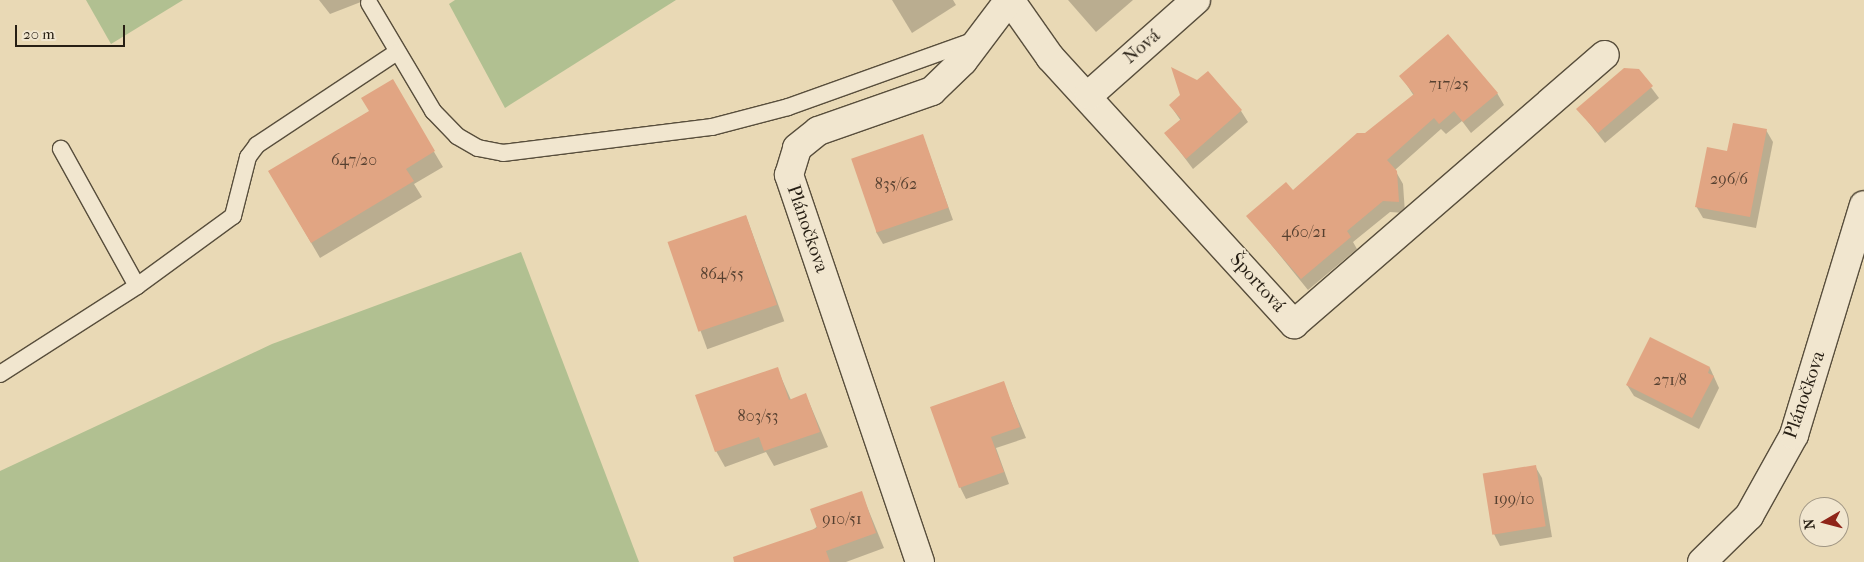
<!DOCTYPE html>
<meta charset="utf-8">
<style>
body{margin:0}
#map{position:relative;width:1864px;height:562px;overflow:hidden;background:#e9d9b5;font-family:"IM FELL French Canon",serif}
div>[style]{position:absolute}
.green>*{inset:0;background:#b1c091}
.shadow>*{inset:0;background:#0003;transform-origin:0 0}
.building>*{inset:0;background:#e1a583;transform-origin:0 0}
.roads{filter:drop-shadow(1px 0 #584e3c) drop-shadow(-1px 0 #584e3c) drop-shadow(0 1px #584e3c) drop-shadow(0 -1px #584e3c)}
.service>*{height:16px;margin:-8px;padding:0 8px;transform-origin:8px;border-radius:8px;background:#f1e6cf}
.minor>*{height:28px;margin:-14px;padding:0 14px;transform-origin:14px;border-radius:14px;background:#f1e6cf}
span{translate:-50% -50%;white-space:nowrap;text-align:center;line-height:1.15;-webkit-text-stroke:4px #f1e6cf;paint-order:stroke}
.number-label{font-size:16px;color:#564030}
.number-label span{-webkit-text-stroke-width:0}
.street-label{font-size:19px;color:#271f14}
.north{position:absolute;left:1799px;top:497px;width:50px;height:50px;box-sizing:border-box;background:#f1e6cf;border:1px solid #a09684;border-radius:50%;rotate:262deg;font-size:14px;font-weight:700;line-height:20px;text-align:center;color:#271f14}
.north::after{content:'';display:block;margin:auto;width:18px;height:22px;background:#8f2418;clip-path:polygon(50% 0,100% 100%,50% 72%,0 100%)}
.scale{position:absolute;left:15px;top:25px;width:110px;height:22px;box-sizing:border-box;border:2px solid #271f14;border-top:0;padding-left:6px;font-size:15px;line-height:18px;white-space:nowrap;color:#271f14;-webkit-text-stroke:4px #f1e6cf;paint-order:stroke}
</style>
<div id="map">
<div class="green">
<i style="clip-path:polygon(86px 0,183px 0,111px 44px)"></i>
<i style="clip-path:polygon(455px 0,676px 0,505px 108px,449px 4px)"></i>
<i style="clip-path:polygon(521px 252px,639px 562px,0 562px,0 471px,272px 344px)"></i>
</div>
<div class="shadow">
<i style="clip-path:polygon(319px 0,366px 0,330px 14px)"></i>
<i style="clip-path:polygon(892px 0,953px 0,956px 5px,912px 33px)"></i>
<i style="clip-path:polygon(1068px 0,1133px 0,1096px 32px)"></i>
<i style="clip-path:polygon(1638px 70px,1659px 98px,1605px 143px,1578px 109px)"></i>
<i style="clip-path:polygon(1401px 76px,1497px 93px,1504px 105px,1471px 133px,1462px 121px,1446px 134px,1441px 129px,1395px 170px,1403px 184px,1405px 213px,1390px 212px,1353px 242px,1357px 249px,1308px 290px,1248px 216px,1293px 192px,1414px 96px)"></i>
<i style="clip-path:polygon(392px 81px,443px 167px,414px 184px,422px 197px,320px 258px,270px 172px,370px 111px)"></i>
<i style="clip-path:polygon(1170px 105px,1241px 111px,1248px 122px,1193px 169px,1166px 133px,1181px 121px)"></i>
<i style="clip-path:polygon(1766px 130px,1773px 142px,1756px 228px,1703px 218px,1696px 206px)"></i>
<i style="clip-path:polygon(923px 136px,953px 220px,883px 244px,876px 232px)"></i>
<i style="left:746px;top:216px;width:112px;height:82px;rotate:70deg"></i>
<i style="clip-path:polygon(777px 368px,791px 400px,806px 395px,828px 447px,774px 466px,766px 452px,725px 467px,716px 451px)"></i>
<i style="clip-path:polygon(1710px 368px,1719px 388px,1699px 429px,1634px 396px,1627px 385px)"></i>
<i style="clip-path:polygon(1003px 382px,1026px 438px,996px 448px,1009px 484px,966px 499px,960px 487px)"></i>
<i style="clip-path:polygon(1535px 466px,1542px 478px,1552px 537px,1500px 546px,1494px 534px)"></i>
<i style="clip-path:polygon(861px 492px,884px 548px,846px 562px,772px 562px)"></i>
</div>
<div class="building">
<i style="clip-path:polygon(1448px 34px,1498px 93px,1463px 122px,1454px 111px,1439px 124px,1434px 118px,1387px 160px,1397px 171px,1399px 202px,1383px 201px,1347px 231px,1351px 237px,1301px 279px,1246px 216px,1286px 182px,1293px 190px,1357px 133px,1365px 133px,1414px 94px,1399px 76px)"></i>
<i style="clip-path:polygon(1171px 67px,1197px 80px,1208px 71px,1242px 110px,1186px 159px,1164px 133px,1181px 119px,1169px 105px,1180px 95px)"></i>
<i style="clip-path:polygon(1624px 68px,1639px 69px,1653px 86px,1598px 133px,1576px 109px)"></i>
<i style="clip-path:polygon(393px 79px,435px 151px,406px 169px,414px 181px,311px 243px,268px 171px,369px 111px,361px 98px)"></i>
<i style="clip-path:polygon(1733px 123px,1767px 129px,1750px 217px,1695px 207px,1707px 147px,1727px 151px)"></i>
<i style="left:923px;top:134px;width:78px;height:76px;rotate:71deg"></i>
<i style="left:746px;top:215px;width:95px;height:83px;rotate:71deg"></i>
<i style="clip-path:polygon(1650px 337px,1710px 367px,1708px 373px,1714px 376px,1692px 418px,1626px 385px)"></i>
<i style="clip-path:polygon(778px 367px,789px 400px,806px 393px,820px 432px,764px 451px,759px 437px,715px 452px,695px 395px)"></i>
<i style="clip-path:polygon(1004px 381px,1020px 427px,991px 437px,1004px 472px,959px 488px,930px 407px)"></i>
<i style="left:1536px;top:465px;width:62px;height:54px;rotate:81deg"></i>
<i style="clip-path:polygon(862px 491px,876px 533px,826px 551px,830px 562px,734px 562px,733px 557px,817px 528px,810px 509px)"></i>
</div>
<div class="roads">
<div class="service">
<i style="left:369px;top:3px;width:126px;rotate:59.3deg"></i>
<i style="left:433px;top:111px;width:35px;rotate:46deg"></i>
<i style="left:457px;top:136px;width:24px;rotate:30deg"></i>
<i style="left:478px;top:148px;width:25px;rotate:11deg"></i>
<i style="left:503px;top:153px;width:211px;rotate:-7.1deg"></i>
<i style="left:712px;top:127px;width:79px;rotate:-14.7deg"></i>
<i style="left:788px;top:107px;width:202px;rotate:-19.7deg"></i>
<i style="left:137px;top:286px;width:119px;rotate:-36.1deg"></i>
<i style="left:233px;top:216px;width:61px;rotate:-75.7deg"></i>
<i style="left:248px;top:157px;width:15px;rotate:-53deg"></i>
<i style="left:257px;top:145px;width:168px;rotate:-33.6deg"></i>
<i style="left:0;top:374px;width:163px;rotate:-32.7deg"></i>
<i style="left:137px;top:286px;width:157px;rotate:-119deg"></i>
</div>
<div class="minor">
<i style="left:1010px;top:0;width:70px;rotate:54.9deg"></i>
<i style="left:1050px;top:57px;width:362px;rotate:47.6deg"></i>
<i style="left:1294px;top:324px;width:411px;rotate:-40.9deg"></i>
<i style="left:1089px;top:95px;width:143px;rotate:-41.6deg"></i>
<i style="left:920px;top:562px;width:409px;rotate:-108.7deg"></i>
<i style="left:789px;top:175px;width:28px;rotate:-73deg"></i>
<i style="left:797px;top:148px;width:27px;rotate:-39deg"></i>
<i style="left:818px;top:131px;width:121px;rotate:-19.3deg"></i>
<i style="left:932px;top:91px;width:43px;rotate:-44.1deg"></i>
<i style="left:963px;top:61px;width:76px;rotate:-53deg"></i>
<i style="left:1702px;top:562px;width:66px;rotate:-44.4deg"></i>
<i style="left:1749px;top:516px;width:93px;rotate:-60.9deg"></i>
<i style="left:1794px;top:435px;width:240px;rotate:-73.1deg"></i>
</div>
</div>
<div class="number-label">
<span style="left:1449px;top:84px">717/25</span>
<span style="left:354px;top:160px">647/20</span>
<span style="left:1729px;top:179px">296/6</span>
<span style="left:896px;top:184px">835/62</span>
<span style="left:1304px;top:232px">460/21</span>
<span style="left:722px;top:274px">864/55</span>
<span style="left:1670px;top:380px">271/8</span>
<span style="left:758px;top:416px">803/53</span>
<span style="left:1514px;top:499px">199/10</span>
<span style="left:842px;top:519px">910/51</span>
</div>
<div class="street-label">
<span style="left:1142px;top:47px;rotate:-41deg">Nová</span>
<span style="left:807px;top:229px;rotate:71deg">Plánočkova</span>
<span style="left:1257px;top:283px;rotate:48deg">Športová</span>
<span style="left:1805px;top:395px;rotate:-71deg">Plánočkova</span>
</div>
<div class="north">N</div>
<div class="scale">20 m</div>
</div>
